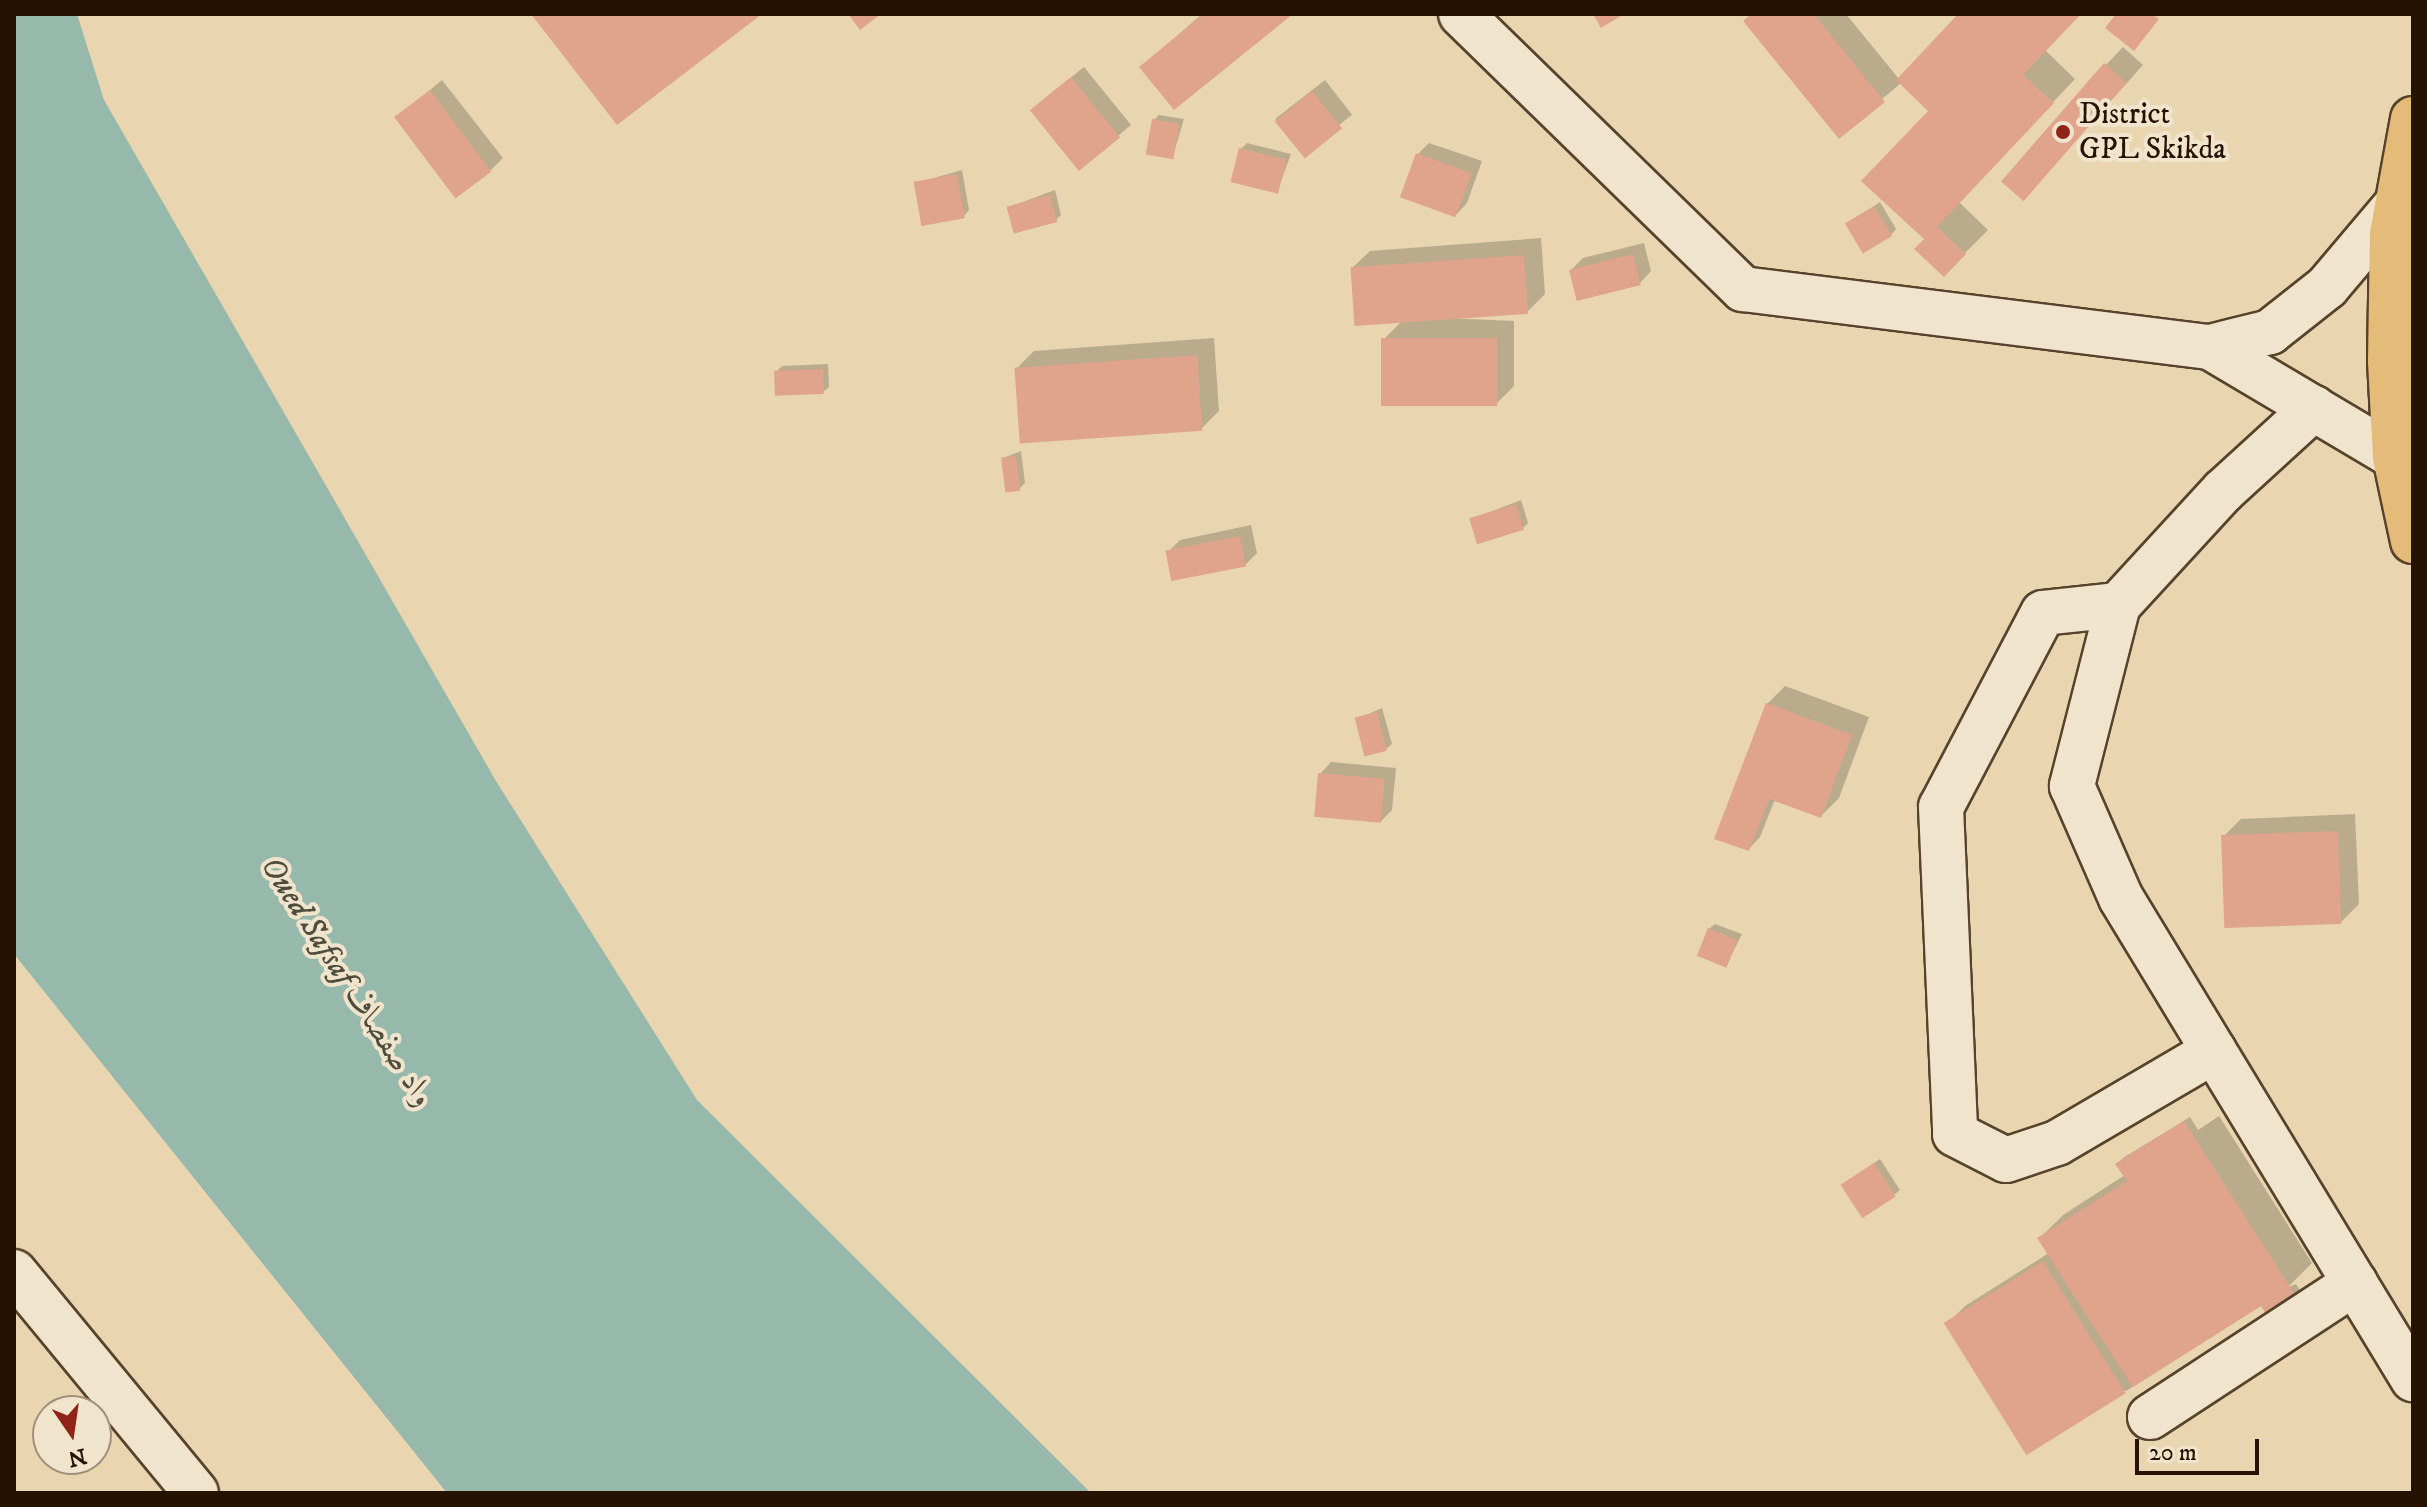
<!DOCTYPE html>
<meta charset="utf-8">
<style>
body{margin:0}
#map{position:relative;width:2427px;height:1507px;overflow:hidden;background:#e9d6b1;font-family:"IM FELL DW Pica",Amiri,serif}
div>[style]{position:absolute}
.water>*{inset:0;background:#97b9ab}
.shadow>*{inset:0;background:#0003;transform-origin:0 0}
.building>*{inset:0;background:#dfa48b;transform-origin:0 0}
.roads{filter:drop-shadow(2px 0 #57432c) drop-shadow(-2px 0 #57432c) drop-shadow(0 2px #57432c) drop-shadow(0 -2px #57432c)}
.minor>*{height:44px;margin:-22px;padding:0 22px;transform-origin:22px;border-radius:22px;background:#f1e4cc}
.highway>*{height:44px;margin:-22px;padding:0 22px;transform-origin:22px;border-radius:22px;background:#e4bb78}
.dots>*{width:22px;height:22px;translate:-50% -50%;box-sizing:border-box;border:4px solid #f1e4cc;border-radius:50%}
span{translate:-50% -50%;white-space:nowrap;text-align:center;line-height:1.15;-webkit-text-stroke:8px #f1e4cc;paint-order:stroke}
.poi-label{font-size:30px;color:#261200}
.left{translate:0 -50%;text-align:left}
.water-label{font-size:32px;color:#4e4c3c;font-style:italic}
.frame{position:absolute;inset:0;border:16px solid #261200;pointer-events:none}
.north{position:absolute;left:32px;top:1395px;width:80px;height:80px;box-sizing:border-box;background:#f1e4cc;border:2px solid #a0907a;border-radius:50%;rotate:167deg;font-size:22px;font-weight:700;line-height:32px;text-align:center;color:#261200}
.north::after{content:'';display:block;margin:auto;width:28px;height:36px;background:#8f2418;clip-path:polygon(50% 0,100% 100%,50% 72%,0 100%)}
.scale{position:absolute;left:2135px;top:1439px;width:124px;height:36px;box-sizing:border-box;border:4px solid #261200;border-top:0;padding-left:10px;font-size:24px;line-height:28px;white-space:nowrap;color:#261200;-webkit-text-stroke:6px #f1e4cc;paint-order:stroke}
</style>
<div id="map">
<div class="water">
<i style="clip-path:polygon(14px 14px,77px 14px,104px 100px,496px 781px,697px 1100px,1091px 1493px,447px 1493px,14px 954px)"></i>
</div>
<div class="shadow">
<i style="clip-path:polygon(1202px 14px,1290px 14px,1141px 67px)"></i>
<i style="clip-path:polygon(1753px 14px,1846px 14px,1899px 79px,1961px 14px,2079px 14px,2045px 50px,2075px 79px,1959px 202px,1988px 230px,1944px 274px,1927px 239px,1931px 111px,1901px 83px,1839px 136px)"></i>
<i style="clip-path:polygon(2123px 47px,2143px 65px,2040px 180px,2106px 65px)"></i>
<i style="clip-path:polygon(1084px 67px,1131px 125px,1080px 168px,1044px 99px)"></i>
<i style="clip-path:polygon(442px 80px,503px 158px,491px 170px,396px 118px)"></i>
<i style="left:1325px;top:80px;width:44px;height:63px;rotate:52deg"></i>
<i style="clip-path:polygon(1159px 115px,1184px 119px,1173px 156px,1154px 120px)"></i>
<i style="clip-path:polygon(1247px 143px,1291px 154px,1277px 192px,1241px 149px)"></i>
<i style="clip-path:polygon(1429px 143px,1482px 161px,1467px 203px,1456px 215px,1418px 154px)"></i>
<i style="clip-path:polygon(962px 170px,969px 210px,964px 216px,916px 183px)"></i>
<i style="clip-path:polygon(1055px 190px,1061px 215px,1056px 220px,1009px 207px)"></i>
<i style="clip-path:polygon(1880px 202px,1896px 229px,1891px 235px,1848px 224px)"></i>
<i style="clip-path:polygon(1541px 238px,1545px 294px,1527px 312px,1446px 318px,1514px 321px,1514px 386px,1496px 404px,1383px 340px,1402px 321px,1352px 268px,1370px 251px)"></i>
<i style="clip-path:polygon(1644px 243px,1651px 271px,1640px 283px,1571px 270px,1583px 258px)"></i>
<i style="clip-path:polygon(1214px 338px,1219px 411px,1201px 429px,1016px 369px,1034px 351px)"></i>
<i style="clip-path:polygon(828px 364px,829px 387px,823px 392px,776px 372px,782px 366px)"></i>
<i style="clip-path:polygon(1021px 451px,1025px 483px,1019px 489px,1003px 458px)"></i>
<i style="clip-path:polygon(1521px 500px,1528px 523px,1523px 528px,1472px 519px)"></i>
<i style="clip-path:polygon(1251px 525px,1257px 553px,1245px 565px,1168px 552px,1180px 540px)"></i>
<i style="clip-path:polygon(1785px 686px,1869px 717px,1839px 798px,1821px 816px,1775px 799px,1760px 837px,1749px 849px,1767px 704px)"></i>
<i style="clip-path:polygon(1382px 708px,1392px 744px,1386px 749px,1357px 719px)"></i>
<i style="clip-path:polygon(1331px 762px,1396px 768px,1392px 810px,1380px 822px,1320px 774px)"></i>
<i style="clip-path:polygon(2355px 814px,2359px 904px,2341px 922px,2223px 837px,2241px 819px)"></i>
<i style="clip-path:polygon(1715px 924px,1742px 934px,1726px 966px,1709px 929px)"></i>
<i style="clip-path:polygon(2219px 1116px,2312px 1263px,2288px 1287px,2296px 1284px,2308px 1302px,2270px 1300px,2126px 1391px,1947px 1324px,1965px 1306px,2049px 1253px,2040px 1238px,2063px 1215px,2125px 1175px,2118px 1164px,2123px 1158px,2190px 1117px,2198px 1130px)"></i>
<i style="clip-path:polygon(1880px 1159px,1900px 1190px,1894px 1195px,1849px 1180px)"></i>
</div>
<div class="building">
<i style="clip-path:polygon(531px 14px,762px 14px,617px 125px)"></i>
<i style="clip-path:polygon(848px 14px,881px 14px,860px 30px)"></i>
<i style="clip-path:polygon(1204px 14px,1293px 14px,1174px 110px,1139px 67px)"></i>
<i style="clip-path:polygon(1593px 14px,1624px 14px,1601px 28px)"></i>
<i style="clip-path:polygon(1751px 14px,1814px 14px,1885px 102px,1839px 139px,1743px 21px)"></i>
<i style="clip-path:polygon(1958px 14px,2081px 14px,2023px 75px,2054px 103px,1937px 227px,1966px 254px,1944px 277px,1914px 249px,1924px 239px,1861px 181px,1928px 111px,1896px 80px)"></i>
<i style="clip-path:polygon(2116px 14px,2152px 14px,2159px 19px,2134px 51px,2105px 28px)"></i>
<i style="left:2104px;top:63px;width:30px;height:157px;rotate:41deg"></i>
<i style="left:1071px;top:77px;width:78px;height:53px;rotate:51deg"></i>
<i style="left:430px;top:90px;width:102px;height:45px;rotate:53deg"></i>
<i style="left:1312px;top:91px;width:48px;height:48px;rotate:51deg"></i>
<i style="left:1152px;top:119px;width:28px;height:36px;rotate:10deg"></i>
<i style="left:1239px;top:148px;width:49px;height:35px;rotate:14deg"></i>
<i style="left:1416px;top:153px;width:59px;height:47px;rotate:20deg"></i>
<i style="left:957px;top:174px;width:45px;height:44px;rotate:80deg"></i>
<i style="left:1050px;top:195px;width:28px;height:45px;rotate:75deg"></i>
<i style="left:1874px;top:206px;width:35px;height:34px;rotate:59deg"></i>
<i style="left:1633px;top:254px;width:32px;height:66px;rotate:76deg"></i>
<i style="left:1524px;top:255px;width:59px;height:174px;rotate:86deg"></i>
<i style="left:1497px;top:338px;width:68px;height:116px;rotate:90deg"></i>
<i style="left:1197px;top:355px;width:76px;height:183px;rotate:86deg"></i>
<i style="left:823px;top:369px;width:25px;height:49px;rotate:88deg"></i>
<i style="left:1016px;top:456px;width:35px;height:15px;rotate:83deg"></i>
<i style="left:1516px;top:504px;width:27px;height:49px;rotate:73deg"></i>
<i style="left:1240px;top:536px;width:31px;height:76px;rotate:79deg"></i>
<i style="clip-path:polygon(1766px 703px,1852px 735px,1821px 818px,1769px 799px,1749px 851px,1714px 839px)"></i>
<i style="left:1377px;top:712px;width:40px;height:23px;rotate:76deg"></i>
<i style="left:1318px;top:773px;width:67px;height:44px;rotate:5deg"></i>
<i style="left:2338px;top:831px;width:93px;height:117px;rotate:88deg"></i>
<i style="left:1708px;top:928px;width:32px;height:30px;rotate:22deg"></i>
<i style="clip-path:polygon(2184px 1121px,2304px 1309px,2274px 1328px,2261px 1306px,2133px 1387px,2037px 1238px,2127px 1181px,2115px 1164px)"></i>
<i style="left:1874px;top:1163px;width:40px;height:40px;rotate:57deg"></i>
<i style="left:2043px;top:1261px;width:156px;height:117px;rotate:58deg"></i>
</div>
<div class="roads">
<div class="minor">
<i style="left:1461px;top:14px;width:394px;rotate:44.3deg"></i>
<i style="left:1743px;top:289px;width:471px;rotate:7.1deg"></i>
<i style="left:2210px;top:347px;width:62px;rotate:-14deg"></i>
<i style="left:2270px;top:332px;width:73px;rotate:-38.3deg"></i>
<i style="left:2327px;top:287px;width:110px;rotate:-49.8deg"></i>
<i style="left:2210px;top:347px;width:215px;rotate:30.7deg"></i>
<i style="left:2314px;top:408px;width:123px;rotate:137.6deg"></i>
<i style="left:2223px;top:491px;width:155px;rotate:132.6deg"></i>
<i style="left:2118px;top:605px;width:187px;rotate:104.3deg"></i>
<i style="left:2072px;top:786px;width:122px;rotate:66.4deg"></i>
<i style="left:2121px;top:898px;width:563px;rotate:58.74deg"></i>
<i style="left:2118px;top:605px;width:75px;rotate:173.9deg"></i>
<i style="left:2043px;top:613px;width:219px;rotate:117.7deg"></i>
<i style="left:1941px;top:807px;width:327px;rotate:87.5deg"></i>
<i style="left:1955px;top:1134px;width:57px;rotate:27deg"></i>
<i style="left:2006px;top:1160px;width:54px;rotate:-18.4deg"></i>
<i style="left:2057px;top:1143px;width:182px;rotate:-30.4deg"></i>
<i style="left:14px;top:1272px;width:286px;rotate:50.5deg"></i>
<i style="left:2150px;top:1417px;width:245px;rotate:-33.2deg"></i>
</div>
<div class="highway">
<i style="left:2413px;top:119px;width:117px;rotate:100.3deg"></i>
<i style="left:2392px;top:234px;width:127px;rotate:90.9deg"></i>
<i style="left:2390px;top:361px;width:96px;rotate:87deg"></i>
<i style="left:2395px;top:457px;width:86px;rotate:77.9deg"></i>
</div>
</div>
<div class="dots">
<i style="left:2063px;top:132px;background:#8f2418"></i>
</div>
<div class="poi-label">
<span class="left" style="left:2079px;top:132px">District<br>GPL Skikda</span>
</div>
<div class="water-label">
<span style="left:347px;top:982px;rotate:57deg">Oued Safsaf واد صفصاف</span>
</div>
<div class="frame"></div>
<div class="north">N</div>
<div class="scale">20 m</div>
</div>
